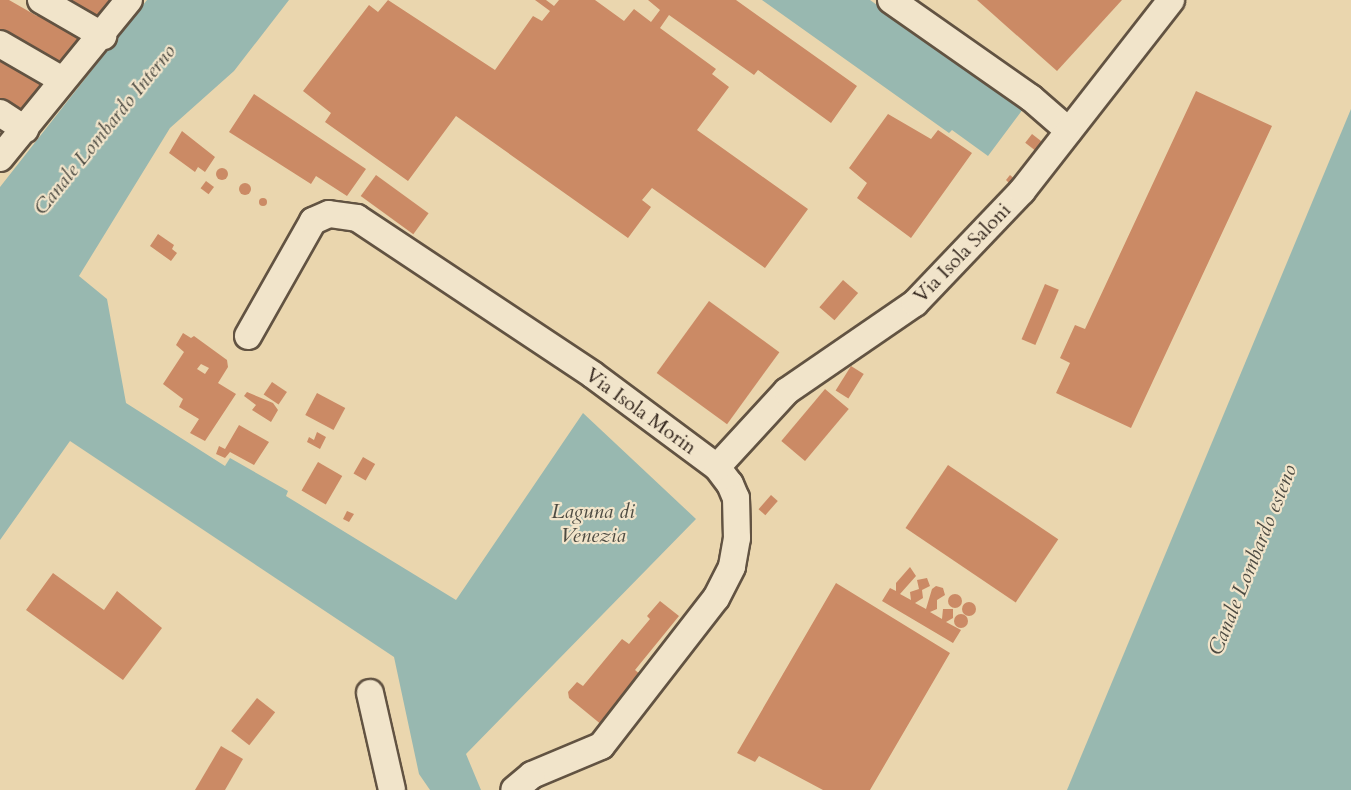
<!DOCTYPE html>
<style>
body{margin:0}
#map{position:relative;width:1351px;height:790px;overflow:hidden;background:#ead6ae;font-family:Cardo,serif}
div>[style]{position:absolute}
.water>*{inset:0;background:#98b8b0}
.building>*{inset:0;background:#cb8a65;transform-origin:0 0}
.round{border-radius:50%}
.roads{filter:drop-shadow(2px 0 #625342) drop-shadow(-2px 0 #625342) drop-shadow(0 2px #625342) drop-shadow(0 -2px #625342)}
.minor>*{height:26px;margin:-13px;padding:0 13px;transform-origin:13px;border-radius:13px;background:#f1e4ca}
span{translate:-50% -50%;white-space:nowrap;text-align:center;line-height:1.15;-webkit-text-stroke:4.5px #f1e4ca;paint-order:stroke}
.street-label{font-size:20px;color:#34271e}
.water-label{font-size:21px;color:#4d4b42;font-style:italic}
</style>
<div id="map">
<div class="water">
<i style="clip-path:polygon(147px 0,289px 0,234px 71px,170px 128px,79px 276px,107px 299px,126px 403px,225px 466px,230px 458px,288px 491px,286px 496px,456px 600px,583px 413px,696px 519px,466px 754px,481px 790px,430px 790px,419px 774px,394px 657px,70px 441px,0 540px,0 187px)"></i>
<i style="clip-path:polygon(762px 0,870px 0,1023px 109px,988px 156px,952px 130px,949px 133px)"></i>
<i style="clip-path:polygon(1351px 109px,1351px 790px,1067px 790px)"></i>
</div>
<div class="building">
<i style="clip-path:polygon(0 0,9px 0,37px 16px,42px 6px,90px 36px,63px 73px,0 37px)"></i>
<i style="clip-path:polygon(59px 0,109px 0,92px 23px)"></i>
<i style="clip-path:polygon(388px 0,495px 70px,533px 16px,542px 21px,550px 11px,535px 0,546px 0,554px 6px,559px 0,595px 0,624px 21px,634px 9px,651px 22px,660px 10px,648px 0,736px 0,857px 86px,831px 123px,758px 70px,754px 75px,669px 15px,660px 28px,716px 69px,712px 74px,729px 87px,697px 130px,808px 209px,765px 268px,652px 188px,642px 200px,651px 207px,628px 238px,456px 116px,408px 181px,325px 122px,331px 113px,303px 91px,369px 5px,378px 12px)"></i>
<i style="clip-path:polygon(977px 0,1122px 0,1057px 71px)"></i>
<i style="clip-path:polygon(0 50px,55px 81px,27px 121px,0 106px)"></i>
<i style="clip-path:polygon(1196px 91px,1272px 126px,1131px 428px,1056px 393px,1070px 363px,1060px 358px,1075px 325px,1085px 329px)"></i>
<i style="clip-path:polygon(254px 94px,366px 169px,347px 196px,316px 176px,311px 184px,229px 132px)"></i>
<i style="clip-path:polygon(888px 114px,931px 139px,938px 130px,972px 153px,911px 238px,857px 198px,867px 183px,849px 168px)"></i>
<i style="clip-path:polygon(182px 131px,215px 157px,205px 172px,198px 167px,195px 172px,169px 153px)"></i>
<i style="left:1032px;top:134px;width:18px;height:11px;rotate:38deg"></i>
<i class="round" style="left:216px;top:168px;width:12px;height:12px"></i>
<i style="left:376px;top:175px;width:65px;height:26px;rotate:36deg"></i>
<i style="clip-path:polygon(1010px 175px,1017px 181px,1012px 186px,1006px 180px)"></i>
<i style="left:206px;top:181px;width:10px;height:9px;rotate:37deg"></i>
<i class="round" style="left:239px;top:183px;width:12px;height:12px"></i>
<i class="round" style="left:259px;top:198px;width:8px;height:8px"></i>
<i style="clip-path:polygon(158px 234px,174px 245px,172px 249px,177px 253px,171px 261px,150px 246px)"></i>
<i style="left:843px;top:280px;width:20px;height:36px;rotate:41deg"></i>
<i style="left:1045px;top:284px;width:15px;height:60px;rotate:23deg"></i>
<i style="left:709px;top:301px;width:87px;height:89px;rotate:36deg"></i>
<i style="clip-path:polygon(evenodd,183px 333px,191px 338px,194px 336px,227px 360px,228px 367px,218px 383px,236px 394px,205px 441px,190px 433px,199px 419px,179px 407px,183px 399px,163px 384px,184px 352px,176px 345px,183px 333px,201px 364px,209px 368px,205px 374px,197px 369px,201px 364px)"></i>
<i style="left:851px;top:366px;width:15px;height:29px;rotate:32deg"></i>
<i style="left:272px;top:382px;width:18px;height:15px;rotate:34deg"></i>
<i style="left:825px;top:389px;width:31px;height:68px;rotate:40deg"></i>
<i style="clip-path:polygon(247px 392px,273px 403px,278px 410px,271px 422px,252px 410px,256px 405px,244px 396px)"></i>
<i style="left:317px;top:393px;width:32px;height:25px;rotate:28deg"></i>
<i style="clip-path:polygon(239px 425px,269px 442px,254px 465px,230px 452px,225px 458px,216px 454px,219px 446px,225px 449px)"></i>
<i style="clip-path:polygon(317px 432px,326px 437px,320px 449px,307px 442px,309px 437px,314px 440px)"></i>
<i style="left:363px;top:457px;width:14px;height:19px;rotate:30deg"></i>
<i style="left:318px;top:462px;width:28px;height:33px;rotate:30deg"></i>
<i style="left:948px;top:465px;width:133px;height:76px;rotate:34deg"></i>
<i style="left:771px;top:495px;width:9px;height:19px;rotate:41deg"></i>
<i style="clip-path:polygon(347px 511px,354px 514px,349px 522px,343px 519px)"></i>
<i style="clip-path:polygon(910px 567px,916px 576px,900px 594px,911px 600px,910px 592px,919px 589px,917px 580px,927px 578px,930px 586px,922px 590px,923px 598px,915px 603px,926px 609px,932px 589px,936px 586px,943px 588px,945px 595px,937px 600px,937px 609px,930px 612px,942px 619px,943px 609px,953px 609px,953px 618px,946px 622px,961px 630px,953px 643px,882px 601px,890px 588px,896px 591px,896px 583px)"></i>
<i style="clip-path:polygon(53px 573px,104px 610px,117px 591px,162px 628px,123px 680px,26px 610px)"></i>
<i style="clip-path:polygon(836px 583px,950px 653px,870px 790px,823px 790px,759px 756px,755px 762px,737px 753px)"></i>
<i class="round" style="left:948px;top:594px;width:14px;height:14px"></i>
<i style="clip-path:polygon(660px 601px,679px 616px,635px 670px,641px 675px,608px 730px,569px 698px,568px 692px,577px 682px,583px 686px,622px 639px,629px 644px,650px 619px,647px 616px)"></i>
<i class="round" style="left:962px;top:602px;width:14px;height:14px"></i>
<i class="round" style="left:954px;top:614px;width:14px;height:14px"></i>
<i style="left:257px;top:698px;width:23px;height:42px;rotate:38deg"></i>
<i style="clip-path:polygon(221px 746px,243px 759px,225px 790px,195px 790px)"></i>
</div>
<div class="roads">
<div class="minor">
<i style="left:41px;top:0;width:72px;rotate:30.1deg"></i>
<i style="left:891px;top:0;width:171px;rotate:35deg"></i>
<i style="left:1031px;top:98px;width:50px;rotate:41deg"></i>
<i style="left:0;top:44px;width:72px;rotate:30.1deg"></i>
<i style="left:0;top:113px;width:30px;rotate:33deg"></i>
<i style="left:0;top:158px;width:204px;rotate:-50.8deg"></i>
<i style="left:248px;top:336px;width:132px;rotate:-60.5deg"></i>
<i style="left:313px;top:221px;width:17px;rotate:-24deg"></i>
<i style="left:329px;top:214px;width:28px;rotate:8deg"></i>
<i style="left:357px;top:218px;width:283px;rotate:33.6deg"></i>
<i style="left:593px;top:375px;width:154px;rotate:36.6deg"></i>
<i style="left:717px;top:467px;width:21px;rotate:53deg"></i>
<i style="left:730px;top:484px;width:15px;rotate:67deg"></i>
<i style="left:736px;top:498px;width:40px;rotate:88.6deg"></i>
<i style="left:737px;top:538px;width:29px;rotate:100deg"></i>
<i style="left:732px;top:567px;width:35px;rotate:117deg"></i>
<i style="left:716px;top:598px;width:187px;rotate:127.8deg"></i>
<i style="left:601px;top:746px;width:75px;rotate:157.2deg"></i>
<i style="left:532px;top:775px;width:23px;rotate:140deg"></i>
<i style="left:717px;top:467px;width:103px;rotate:-47.4deg"></i>
<i style="left:787px;top:391px;width:155px;rotate:-34.5deg"></i>
<i style="left:915px;top:303px;width:155px;rotate:-46.3deg"></i>
<i style="left:1022px;top:191px;width:242px;rotate:-52deg"></i>
<i style="left:370px;top:693px;width:99px;rotate:77.2deg"></i>
</div>
</div>
<div class="street-label">
<span style="left:962px;top:253px;rotate:-46deg">Via Isola Saloni</span>
<span style="left:641px;top:411px;rotate:36deg">Via Isola Morin</span>
</div>
<div class="water-label">
<span style="left:105px;top:130px;rotate:-51deg">Canale Lombardo Interno</span>
<span style="left:593px;top:524px">Laguna di<br>Venezia</span>
<span style="left:1253px;top:560px;rotate:-68deg">Canale Lombardo esteno</span>
</div>
</div>
